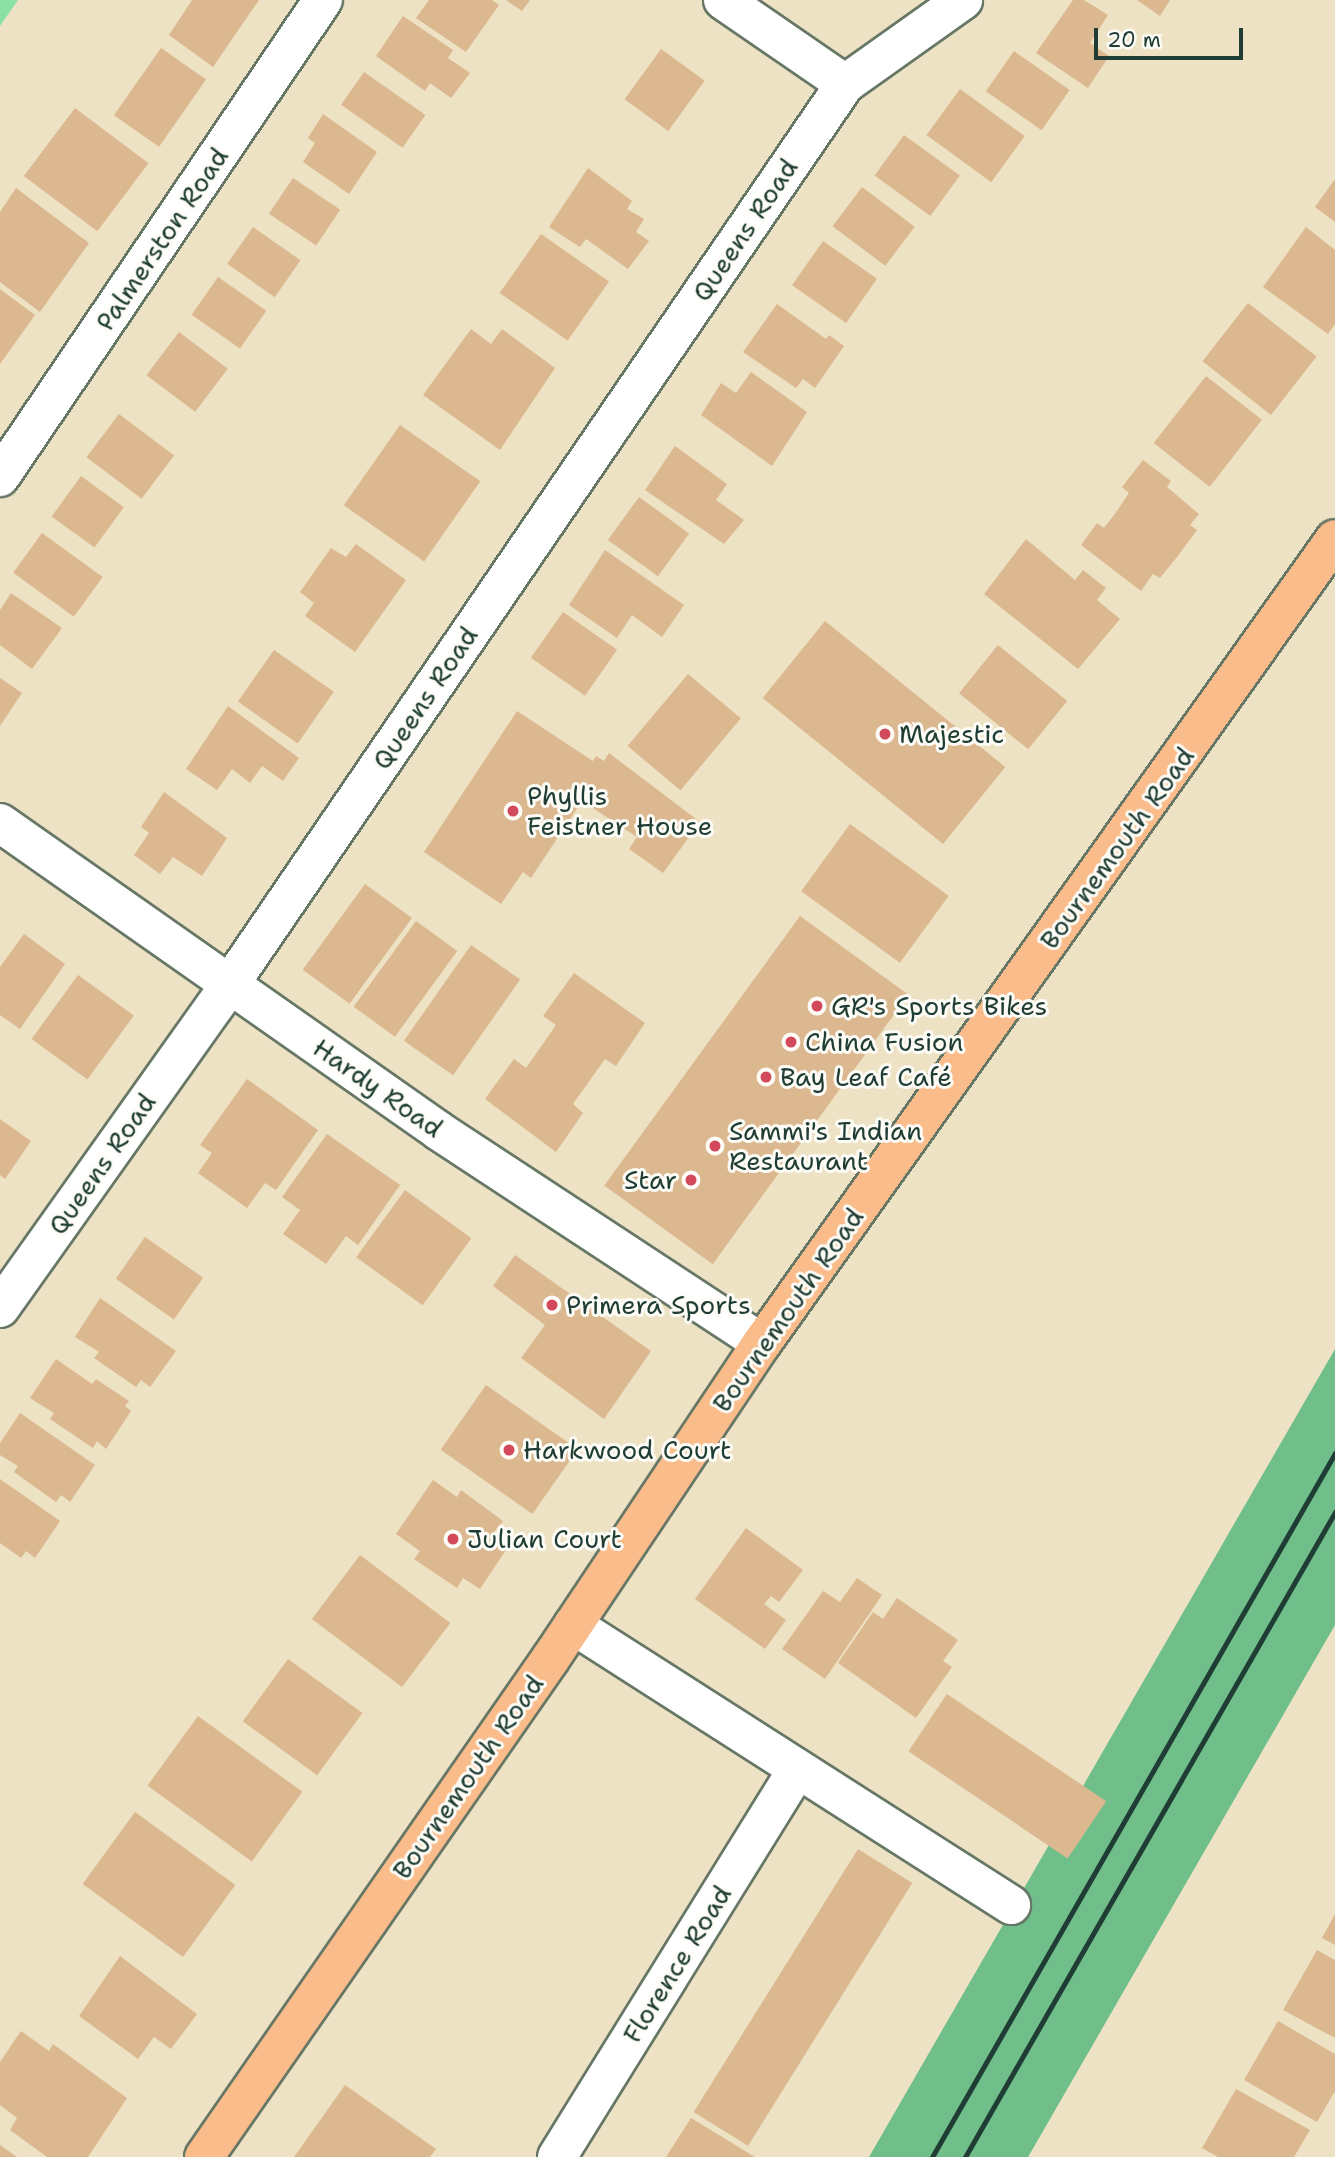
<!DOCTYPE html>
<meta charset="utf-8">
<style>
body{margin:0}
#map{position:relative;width:1335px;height:2157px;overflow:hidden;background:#ede2c3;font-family:"Shantell Sans",sans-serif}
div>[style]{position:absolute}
.green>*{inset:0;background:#8be1a4}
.forest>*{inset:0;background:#70bf8a}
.building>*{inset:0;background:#dbb88f;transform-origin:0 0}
.roads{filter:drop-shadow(2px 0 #677766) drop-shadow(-2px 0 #677766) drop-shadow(0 2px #677766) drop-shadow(0 -2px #677766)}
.minor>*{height:38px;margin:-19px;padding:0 19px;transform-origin:19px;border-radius:19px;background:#fff}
.trunk>*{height:38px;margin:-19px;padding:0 19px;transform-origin:19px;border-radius:19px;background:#f9bc8a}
.rail>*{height:5px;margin:-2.5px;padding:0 2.5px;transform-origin:2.5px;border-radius:2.5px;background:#1f3d34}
.dots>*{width:19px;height:19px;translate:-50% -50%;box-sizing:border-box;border:4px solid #fdfcf7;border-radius:50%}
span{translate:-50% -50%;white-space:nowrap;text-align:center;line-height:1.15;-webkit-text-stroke:6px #fdfcf7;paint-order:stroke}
.street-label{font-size:26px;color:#1f3d34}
.poi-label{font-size:26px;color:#1f3d34}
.left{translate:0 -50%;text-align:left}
.right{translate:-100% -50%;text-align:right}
.scale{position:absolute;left:1094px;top:28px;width:149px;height:32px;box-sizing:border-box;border:4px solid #1f3d34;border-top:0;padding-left:9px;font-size:21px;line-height:24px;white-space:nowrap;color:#1f3d34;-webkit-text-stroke:5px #fdfcf7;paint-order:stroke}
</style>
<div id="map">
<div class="green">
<i style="clip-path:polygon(0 0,18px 0,0 26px)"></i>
</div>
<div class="forest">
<i style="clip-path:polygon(1335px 1349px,1335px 1625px,1035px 2145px,1028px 2157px,869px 2157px)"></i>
</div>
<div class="building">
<i style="clip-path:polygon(259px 0,213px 67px,169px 35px,192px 0)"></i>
<i style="clip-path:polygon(429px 0,492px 0,499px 5px,466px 52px,416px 18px)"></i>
<i style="clip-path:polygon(506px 0,530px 0,522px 11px)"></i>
<i style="clip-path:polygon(1073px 0,1084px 0,1108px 15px,1090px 43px,1109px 56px,1088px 88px,1036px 53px)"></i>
<i style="clip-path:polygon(1137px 0,1170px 0,1160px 16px)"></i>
<i style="clip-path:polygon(403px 16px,453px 50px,448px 58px,470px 73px,451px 98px,430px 83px,425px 91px,376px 56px)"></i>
<i style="left:161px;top:48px;width:55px;height:82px;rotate:35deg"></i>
<i style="left:661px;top:49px;width:54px;height:62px;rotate:36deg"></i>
<i style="left:1014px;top:51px;width:68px;height:49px;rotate:35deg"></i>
<i style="left:364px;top:72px;width:75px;height:40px;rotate:35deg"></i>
<i style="left:960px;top:89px;width:80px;height:57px;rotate:36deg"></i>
<i style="left:75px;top:108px;width:92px;height:85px;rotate:37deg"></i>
<i style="clip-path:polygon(323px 114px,377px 152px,349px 194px,303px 162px,315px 143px,308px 138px)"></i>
<i style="left:904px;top:135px;width:69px;height:50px;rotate:36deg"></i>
<i style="clip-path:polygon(588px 168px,632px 201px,627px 209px,644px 219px,636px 232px,649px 241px,628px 269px,586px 239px,580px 247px,549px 227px)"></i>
<i style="left:293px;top:178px;width:57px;height:43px;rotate:34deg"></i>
<i style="clip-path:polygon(1335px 179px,1335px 222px,1315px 207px)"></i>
<i style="left:862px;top:187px;width:66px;height:49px;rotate:37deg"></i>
<i style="clip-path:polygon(16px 188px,89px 243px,40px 312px,0 282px,0 212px)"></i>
<i style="left:253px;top:227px;width:58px;height:45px;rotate:35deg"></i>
<i style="clip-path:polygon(1306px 227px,1335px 250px,1335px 324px,1328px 334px,1263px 287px)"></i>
<i style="left:541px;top:234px;width:83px;height:72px;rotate:35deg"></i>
<i style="left:823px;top:241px;width:66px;height:54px;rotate:35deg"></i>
<i style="left:218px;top:277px;width:59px;height:46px;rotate:35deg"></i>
<i style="clip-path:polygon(0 289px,35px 315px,0 364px)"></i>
<i style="left:1248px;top:303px;width:87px;height:74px;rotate:38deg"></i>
<i style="clip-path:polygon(777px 304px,826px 339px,829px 335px,844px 346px,815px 388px,803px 379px,796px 388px,743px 352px)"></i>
<i style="clip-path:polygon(471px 329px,491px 344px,502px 329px,555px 368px,500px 450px,423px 395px)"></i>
<i style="left:179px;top:332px;width:61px;height:54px;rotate:37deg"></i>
<i style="clip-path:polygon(751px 372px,807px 412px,772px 466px,701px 415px,721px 383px,736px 393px)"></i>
<i style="left:1206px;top:376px;width:71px;height:85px;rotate:38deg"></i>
<i style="left:119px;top:414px;width:69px;height:54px;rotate:37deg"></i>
<i style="left:400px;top:425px;width:98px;height:98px;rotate:35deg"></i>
<i style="clip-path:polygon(675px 446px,727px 484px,716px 500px,744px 520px,724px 544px,645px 490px)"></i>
<i style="clip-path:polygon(1143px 460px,1171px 481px,1167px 487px,1199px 514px,1190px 525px,1197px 530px,1177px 557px,1160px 578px,1153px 574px,1141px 591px,1081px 545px,1097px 523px,1104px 528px,1117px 511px,1129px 493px,1122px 487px)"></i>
<i style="left:81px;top:476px;width:53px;height:50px;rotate:36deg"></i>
<i style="left:639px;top:497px;width:62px;height:53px;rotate:36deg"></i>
<i style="left:42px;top:533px;width:75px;height:49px;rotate:36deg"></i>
<i style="clip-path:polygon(1026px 539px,1075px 580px,1083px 570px,1106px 588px,1097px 600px,1120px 619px,1078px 669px,984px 594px)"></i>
<i style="clip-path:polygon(356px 544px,406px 580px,355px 652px,305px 616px,314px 603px,300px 592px,331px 548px,346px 557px)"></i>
<i style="clip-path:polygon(605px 550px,684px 605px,662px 637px,632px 615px,617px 638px,569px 605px)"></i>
<i style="clip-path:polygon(11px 593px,62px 628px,32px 669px,0 645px,0 610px)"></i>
<i style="left:563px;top:612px;width:66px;height:56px;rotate:35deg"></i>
<i style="left:825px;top:621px;width:232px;height:99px;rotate:39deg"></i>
<i style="left:998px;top:645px;width:89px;height:62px;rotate:39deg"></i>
<i style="left:274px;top:650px;width:73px;height:63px;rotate:35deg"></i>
<i style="left:688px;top:674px;width:69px;height:94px;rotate:40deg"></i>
<i style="clip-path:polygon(0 678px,22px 693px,0 726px)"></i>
<i style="clip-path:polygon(228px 706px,299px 758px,283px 781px,262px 766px,250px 783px,232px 769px,217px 790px,186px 769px)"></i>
<i style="clip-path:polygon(517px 711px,593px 761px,596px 756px,604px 761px,609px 753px,700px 822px,663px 873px,629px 849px,637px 837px,582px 801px,531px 878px,523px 872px,501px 904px,424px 852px)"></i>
<i style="clip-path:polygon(164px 792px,227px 838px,202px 876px,173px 857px,160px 874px,134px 855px,149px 833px,141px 827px)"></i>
<i style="left:850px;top:824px;width:122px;height:83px;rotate:36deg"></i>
<i style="left:365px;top:884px;width:58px;height:106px;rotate:36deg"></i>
<i style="left:800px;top:916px;width:134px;height:333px;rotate:36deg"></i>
<i style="left:416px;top:921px;width:51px;height:106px;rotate:36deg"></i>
<i style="clip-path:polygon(24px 934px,65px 964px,20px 1029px,0 1015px,0 967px)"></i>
<i style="left:471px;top:945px;width:60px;height:117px;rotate:35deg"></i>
<i style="clip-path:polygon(574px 973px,645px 1023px,616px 1066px,605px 1059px,573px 1104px,583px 1113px,556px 1152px,485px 1099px,514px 1059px,526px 1068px,556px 1025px,543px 1016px)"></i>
<i style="left:78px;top:975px;width:69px;height:79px;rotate:36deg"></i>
<i style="clip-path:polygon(247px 1079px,318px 1130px,276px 1190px,265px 1183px,247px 1208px,198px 1173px,212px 1153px,200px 1145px)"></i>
<i style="clip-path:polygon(0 1119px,31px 1141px,5px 1179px,0 1175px)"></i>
<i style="clip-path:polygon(327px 1134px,400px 1185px,358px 1245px,346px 1236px,326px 1264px,283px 1234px,300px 1210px,282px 1197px)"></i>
<i style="left:405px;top:1190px;width:82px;height:83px;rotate:36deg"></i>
<i style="left:145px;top:1237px;width:71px;height:51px;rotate:35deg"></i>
<i style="clip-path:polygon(515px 1255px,651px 1351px,604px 1419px,521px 1358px,545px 1325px,493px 1286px)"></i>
<i style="clip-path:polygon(100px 1298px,176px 1351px,150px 1387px,141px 1380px,136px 1387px,94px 1358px,99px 1352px,75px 1337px)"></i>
<i style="clip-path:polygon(56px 1359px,92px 1384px,96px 1379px,129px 1401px,125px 1406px,131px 1411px,106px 1449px,97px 1441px,93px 1448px,50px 1419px,54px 1413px,30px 1398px)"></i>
<i style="left:486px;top:1385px;width:112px;height:79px;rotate:35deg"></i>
<i style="clip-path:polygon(20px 1413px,95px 1465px,70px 1502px,61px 1495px,56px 1502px,14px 1472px,18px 1466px,0 1455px,0 1443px)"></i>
<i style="clip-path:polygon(0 1479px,60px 1521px,35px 1558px,26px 1551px,21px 1558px,0 1543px)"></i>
<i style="clip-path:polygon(433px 1480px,457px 1497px,461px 1490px,503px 1521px,494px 1532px,510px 1544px,480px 1589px,463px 1578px,457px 1588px,414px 1559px,420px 1551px,396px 1534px)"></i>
<i style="clip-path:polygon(746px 1528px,803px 1570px,779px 1602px,771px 1596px,764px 1604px,786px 1620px,765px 1649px,695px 1599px)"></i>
<i style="left:360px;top:1555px;width:113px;height:80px;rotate:37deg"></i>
<i style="clip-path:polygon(857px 1578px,882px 1595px,825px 1679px,782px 1649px,823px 1591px,840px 1602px)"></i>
<i style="clip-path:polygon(897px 1598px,958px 1640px,943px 1661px,952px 1667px,916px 1718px,838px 1663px,873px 1612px,883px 1619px)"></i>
<i style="left:288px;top:1659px;width:92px;height:77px;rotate:36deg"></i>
<i style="left:947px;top:1694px;width:192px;height:69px;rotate:34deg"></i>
<i style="left:198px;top:1716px;width:129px;height:86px;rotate:36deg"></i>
<i style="left:135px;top:1812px;width:124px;height:89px;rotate:36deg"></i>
<i style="left:858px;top:1849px;width:64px;height:310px;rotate:32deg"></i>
<i style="clip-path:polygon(1335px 1914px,1335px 1945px,1322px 1938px)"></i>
<i style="clip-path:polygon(1317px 1950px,1335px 1960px,1335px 2038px,1283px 2010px)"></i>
<i style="clip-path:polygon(120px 1956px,197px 2014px,171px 2049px,154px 2037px,138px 2059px,79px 2016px)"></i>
<i style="clip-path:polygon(1278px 2021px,1335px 2054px,1335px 2091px,1317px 2122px,1244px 2080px)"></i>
<i style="clip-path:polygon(21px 2031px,49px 2051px,53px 2044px,127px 2098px,88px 2157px,47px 2157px,10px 2130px,17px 2118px,0 2105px,0 2062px)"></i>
<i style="clip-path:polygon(345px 2085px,436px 2149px,430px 2157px,294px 2157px)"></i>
<i style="clip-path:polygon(1236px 2089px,1310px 2130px,1294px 2157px,1218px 2157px,1202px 2148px)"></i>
<i style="clip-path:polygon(691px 2118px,755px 2157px,666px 2157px)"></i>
<i style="clip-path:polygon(0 2145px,17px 2157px,0 2157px)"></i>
</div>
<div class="roads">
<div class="minor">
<i style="left:723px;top:0;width:148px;rotate:34.5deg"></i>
<i style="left:845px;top:84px;width:145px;rotate:-35.4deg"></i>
<i style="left:0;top:477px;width:576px;rotate:-55.9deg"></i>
<i style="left:0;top:823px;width:536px;rotate:35.05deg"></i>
<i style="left:439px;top:1131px;width:386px;rotate:33.3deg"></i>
<i style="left:0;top:1308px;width:397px;rotate:-54.6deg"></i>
<i style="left:230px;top:984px;width:1090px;rotate:-55.65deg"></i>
<i style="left:573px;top:1625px;width:520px;rotate:32.59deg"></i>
<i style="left:557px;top:2157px;width:455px;rotate:-58.2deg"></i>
</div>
<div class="trunk">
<i style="left:204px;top:2157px;width:608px;rotate:-55.19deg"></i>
<i style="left:551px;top:1658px;width:379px;rotate:-56.2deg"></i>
<i style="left:762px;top:1343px;width:987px;rotate:-54.52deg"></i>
</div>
</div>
<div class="rail">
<i style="left:932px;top:2157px;width:811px;rotate:-60.21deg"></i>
<i style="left:965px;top:2157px;width:744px;rotate:-60.16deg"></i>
</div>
<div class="dots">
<i style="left:885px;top:734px;background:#d1495b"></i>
<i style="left:513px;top:811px;background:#d1495b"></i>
<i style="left:817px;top:1006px;background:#d1495b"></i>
<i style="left:791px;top:1042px;background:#d1495b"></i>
<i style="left:766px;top:1077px;background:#d1495b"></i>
<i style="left:715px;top:1146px;background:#d1495b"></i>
<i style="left:691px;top:1180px;background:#d1495b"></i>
<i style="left:552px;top:1305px;background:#d1495b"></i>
<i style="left:509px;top:1450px;background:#d1495b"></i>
<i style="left:453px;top:1539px;background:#d1495b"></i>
</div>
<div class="street-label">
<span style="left:745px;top:230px;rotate:-56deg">Queens Road</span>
<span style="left:162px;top:239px;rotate:-56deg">Palmerston Road</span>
<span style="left:425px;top:698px;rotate:-56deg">Queens Road</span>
<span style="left:1117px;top:848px;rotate:-54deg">Bournemouth Road</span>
<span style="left:378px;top:1088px;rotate:35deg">Hardy Road</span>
<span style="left:102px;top:1164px;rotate:-55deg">Queens Road</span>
<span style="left:788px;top:1310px;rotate:-55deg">Bournemouth Road</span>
<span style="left:468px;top:1777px;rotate:-55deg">Bournemouth Road</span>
<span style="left:677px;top:1964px;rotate:-58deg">Florence Road</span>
</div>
<div class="poi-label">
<span class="left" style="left:899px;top:734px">Majestic</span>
<span class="left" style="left:527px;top:811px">Phyllis<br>Feistner House</span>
<span class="left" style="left:831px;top:1006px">GR's Sports Bikes</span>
<span class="left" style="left:805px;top:1042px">China Fusion</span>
<span class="left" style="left:780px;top:1077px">Bay Leaf Café</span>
<span class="left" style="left:729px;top:1146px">Sammi's Indian<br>Restaurant</span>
<span class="right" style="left:677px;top:1180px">Star</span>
<span class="left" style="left:566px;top:1305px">Primera Sports</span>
<span class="left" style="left:523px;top:1450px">Harkwood Court</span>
<span class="left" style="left:467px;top:1539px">Julian Court</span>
</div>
<div class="scale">20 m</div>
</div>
